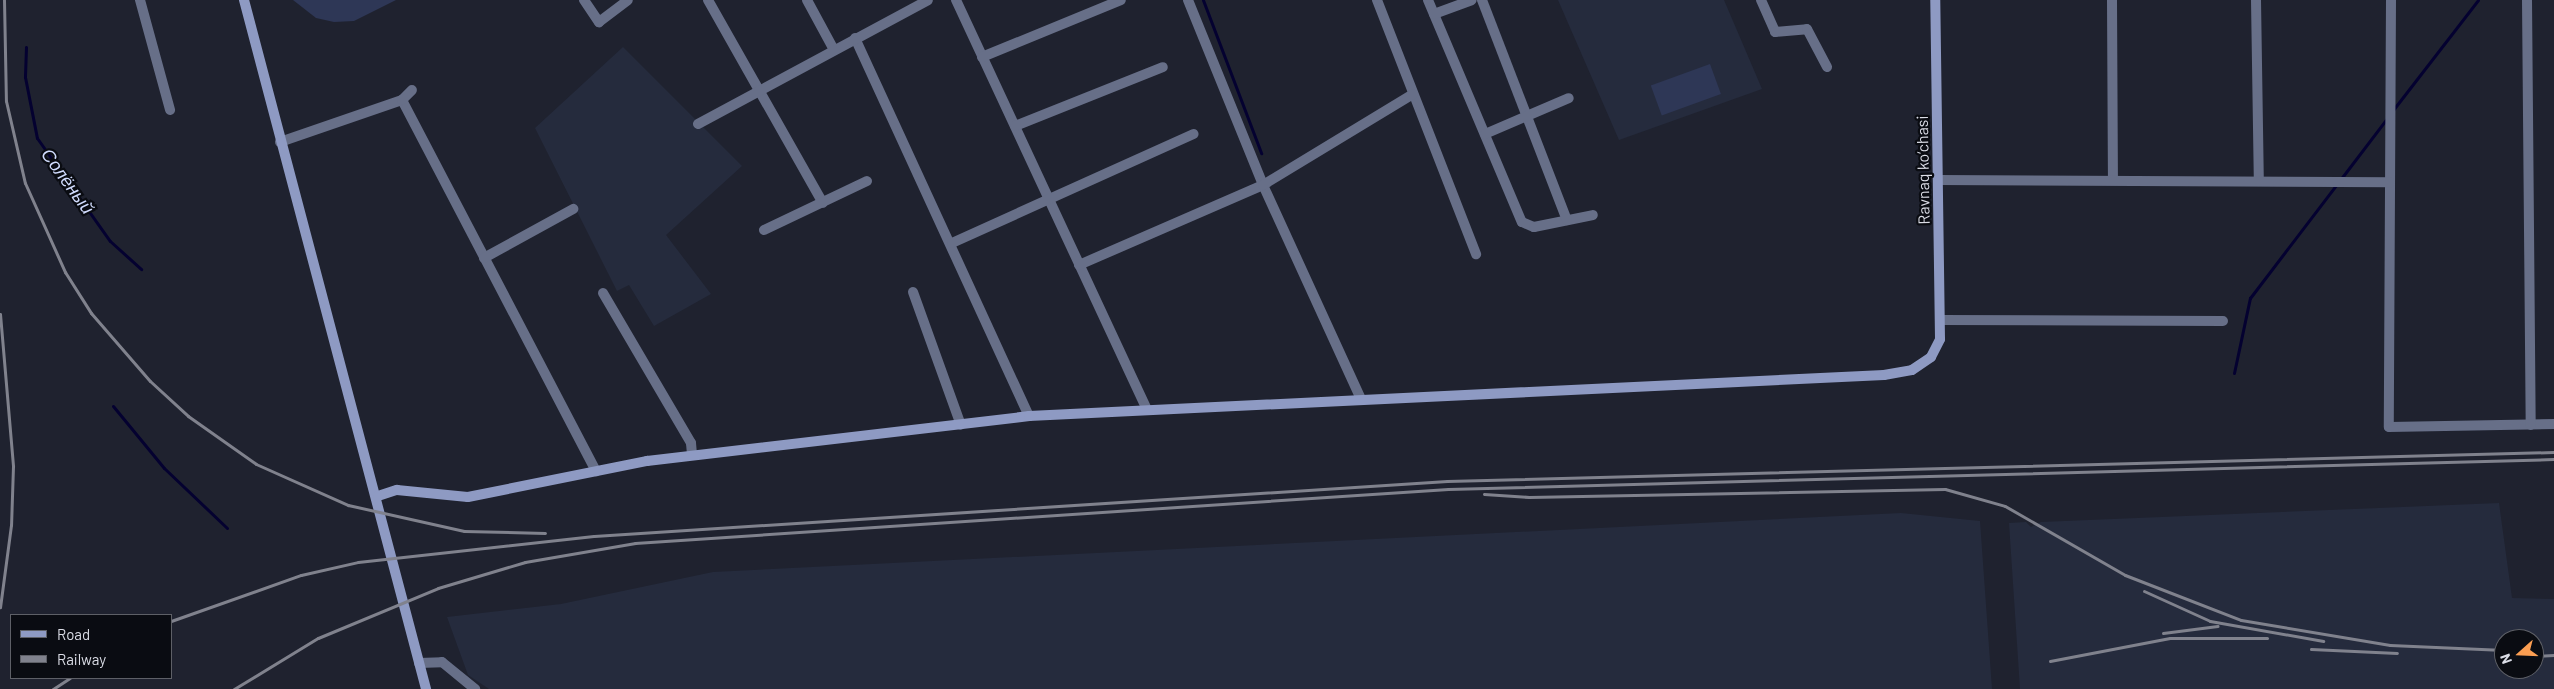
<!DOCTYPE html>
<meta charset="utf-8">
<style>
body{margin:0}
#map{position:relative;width:2554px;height:689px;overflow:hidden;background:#1f222f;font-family:Barlow,sans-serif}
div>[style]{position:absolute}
.built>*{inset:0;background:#252b3d}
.green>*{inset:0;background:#2e3756;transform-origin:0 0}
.stream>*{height:3px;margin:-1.5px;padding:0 1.5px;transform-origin:1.5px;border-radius:1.5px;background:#040130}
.street>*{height:10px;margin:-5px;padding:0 5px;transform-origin:5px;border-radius:5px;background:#676f88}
.secondary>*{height:10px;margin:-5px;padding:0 5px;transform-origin:5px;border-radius:5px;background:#8e9ac3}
.rail>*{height:3px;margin:-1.5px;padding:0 1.5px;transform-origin:1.5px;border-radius:1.5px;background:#80828d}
span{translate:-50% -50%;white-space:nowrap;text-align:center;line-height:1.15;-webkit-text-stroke:4.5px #0a0c12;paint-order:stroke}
.street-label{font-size:16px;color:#dbdde6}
.water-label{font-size:18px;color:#d0dbfd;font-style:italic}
.legend{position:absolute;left:10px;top:614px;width:162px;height:65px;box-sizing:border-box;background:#0a0c12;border:1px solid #5e6067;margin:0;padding:6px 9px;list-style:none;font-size:15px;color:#dbdde6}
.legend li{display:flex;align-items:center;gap:10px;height:25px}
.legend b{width:25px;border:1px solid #5e6067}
.north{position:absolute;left:2494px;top:629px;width:50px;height:50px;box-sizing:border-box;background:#0a0c12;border:1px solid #5e6067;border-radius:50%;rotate:250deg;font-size:14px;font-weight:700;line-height:20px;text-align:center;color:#dbdde6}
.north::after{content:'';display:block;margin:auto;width:18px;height:22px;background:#fb9e52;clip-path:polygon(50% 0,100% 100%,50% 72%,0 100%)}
</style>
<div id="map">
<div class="built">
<i style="clip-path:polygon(1558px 0,1724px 0,1762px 89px,1619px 140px)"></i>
<i style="clip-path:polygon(623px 47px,742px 166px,666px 235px,711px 294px,654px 326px,629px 285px,617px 291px,535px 128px)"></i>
<i style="clip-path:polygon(evenodd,2499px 503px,2512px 598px,2554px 599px,2554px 689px,2020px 689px,2009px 523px,2026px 522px,2031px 527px,2041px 522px,2499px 503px,2504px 639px,2534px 639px,2534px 669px,2504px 669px,2504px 639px)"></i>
<i style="clip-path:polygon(1901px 513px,1980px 521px,1992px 689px,489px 689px,468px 675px,447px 617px,561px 604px,713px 572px)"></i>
</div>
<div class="green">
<i style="clip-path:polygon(293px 0,396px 0,354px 21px,334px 22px,316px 18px)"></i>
<i style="left:1710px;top:64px;width:32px;height:63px;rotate:70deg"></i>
</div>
<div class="stream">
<i style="left:1203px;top:0;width:164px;rotate:69.2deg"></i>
<i style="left:26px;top:47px;width:30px;rotate:92deg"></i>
<i style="left:25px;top:77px;width:62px;rotate:78.9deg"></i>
<i style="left:37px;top:138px;width:126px;rotate:54.7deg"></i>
<i style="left:110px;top:241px;width:42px;rotate:42.1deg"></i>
<i style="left:2393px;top:110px;width:139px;rotate:-52.3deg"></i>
<i style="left:2340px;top:180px;width:79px;rotate:-52.7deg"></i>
<i style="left:2234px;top:373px;width:77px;rotate:-78deg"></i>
<i style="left:2250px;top:298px;width:142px;rotate:-52.7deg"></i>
<i style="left:113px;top:406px;width:80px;rotate:50.6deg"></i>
<i style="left:164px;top:468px;width:87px;rotate:43.6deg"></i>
</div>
<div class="street">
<i style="left:140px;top:0;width:114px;rotate:74.7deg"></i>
<i style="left:584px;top:0;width:27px;rotate:56deg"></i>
<i style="left:599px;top:22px;width:36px;rotate:-37deg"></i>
<i style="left:708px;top:0;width:233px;rotate:60.5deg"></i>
<i style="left:807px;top:0;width:57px;rotate:61.6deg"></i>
<i style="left:956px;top:0;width:450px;rotate:65deg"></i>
<i style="left:1188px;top:0;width:200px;rotate:67.9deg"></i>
<i style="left:1263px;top:185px;width:233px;rotate:65.4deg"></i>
<i style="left:1377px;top:0;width:273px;rotate:68.7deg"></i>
<i style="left:1428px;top:0;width:241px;rotate:67.1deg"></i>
<i style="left:1522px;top:222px;width:13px;rotate:23deg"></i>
<i style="left:1534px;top:227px;width:60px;rotate:-11.5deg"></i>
<i style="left:1482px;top:0;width:236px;rotate:68.9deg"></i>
<i style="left:1761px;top:0;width:35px;rotate:66deg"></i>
<i style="left:1775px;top:32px;width:32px;rotate:-5deg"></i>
<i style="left:1807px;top:29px;width:43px;rotate:62.2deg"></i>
<i style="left:2112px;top:0;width:180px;rotate:89.7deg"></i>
<i style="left:2256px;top:0;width:181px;rotate:89.1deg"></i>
<i style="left:2391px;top:0;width:427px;rotate:90.3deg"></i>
<i style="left:2389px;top:427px;width:165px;rotate:-1deg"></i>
<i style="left:2527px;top:0;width:425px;rotate:89.5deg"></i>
<i style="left:1434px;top:14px;width:40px;rotate:-20.2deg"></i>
<i style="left:855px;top:38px;width:416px;rotate:65.3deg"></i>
<i style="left:982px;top:57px;width:150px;rotate:-22.3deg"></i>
<i style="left:402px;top:100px;width:419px;rotate:62.4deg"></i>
<i style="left:698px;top:124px;width:261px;rotate:-28.3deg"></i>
<i style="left:1015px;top:126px;width:159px;rotate:-21.7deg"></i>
<i style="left:1485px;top:134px;width:91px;rotate:-23.2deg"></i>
<i style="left:280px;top:142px;width:129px;rotate:-19deg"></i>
<i style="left:402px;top:100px;width:14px;rotate:-45deg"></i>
<i style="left:1938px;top:180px;width:452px;rotate:0.3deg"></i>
<i style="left:764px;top:230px;width:114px;rotate:-25.4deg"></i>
<i style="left:952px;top:243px;width:265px;rotate:-24.3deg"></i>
<i style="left:484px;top:258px;width:102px;rotate:-28.8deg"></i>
<i style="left:1079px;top:265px;width:201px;rotate:-23.5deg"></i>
<i style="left:1263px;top:185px;width:175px;rotate:-31.2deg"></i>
<i style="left:913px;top:292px;width:141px;rotate:70.2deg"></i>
<i style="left:603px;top:293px;width:174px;rotate:59.6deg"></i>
<i style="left:691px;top:443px;width:12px;rotate:85deg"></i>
<i style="left:1940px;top:320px;width:283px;rotate:0.2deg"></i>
<i style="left:419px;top:663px;width:23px;rotate:-2deg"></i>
<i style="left:442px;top:662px;width:43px;rotate:39.3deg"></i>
</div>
<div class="secondary">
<i style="left:244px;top:0;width:713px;rotate:75.2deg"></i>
<i style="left:378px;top:496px;width:20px;rotate:-18deg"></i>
<i style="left:397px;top:490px;width:71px;rotate:5.6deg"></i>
<i style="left:468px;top:497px;width:183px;rotate:-11.4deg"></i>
<i style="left:647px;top:461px;width:385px;rotate:-6.7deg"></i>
<i style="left:1029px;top:416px;width:856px;rotate:-2.75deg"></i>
<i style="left:1884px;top:375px;width:28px;rotate:-10deg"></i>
<i style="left:1912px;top:370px;width:23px;rotate:-34deg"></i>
<i style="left:1931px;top:357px;width:20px;rotate:-63deg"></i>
<i style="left:1940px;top:339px;width:339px;rotate:-90.8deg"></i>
</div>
<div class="rail">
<i style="left:4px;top:0;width:101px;rotate:88.9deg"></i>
<i style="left:6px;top:101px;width:84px;rotate:77deg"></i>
<i style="left:25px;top:183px;width:98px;rotate:65.8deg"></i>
<i style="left:65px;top:272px;width:49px;rotate:57.6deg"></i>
<i style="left:91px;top:313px;width:90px;rotate:49.1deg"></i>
<i style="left:150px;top:381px;width:52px;rotate:42.6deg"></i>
<i style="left:188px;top:416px;width:83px;rotate:35.2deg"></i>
<i style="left:256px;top:464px;width:101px;rotate:24deg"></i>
<i style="left:348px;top:505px;width:119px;rotate:12.6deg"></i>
<i style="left:464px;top:531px;width:81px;rotate:1.4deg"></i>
<i style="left:0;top:314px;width:153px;rotate:85.1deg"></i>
<i style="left:13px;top:466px;width:59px;rotate:91.9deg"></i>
<i style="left:11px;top:525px;width:83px;rotate:97.6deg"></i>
<i style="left:1484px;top:494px;width:45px;rotate:3.8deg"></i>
<i style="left:1529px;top:497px;width:416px;rotate:-1.1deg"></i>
<i style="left:1945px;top:489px;width:62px;rotate:15.8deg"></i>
<i style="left:2005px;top:506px;width:138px;rotate:29.9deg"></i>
<i style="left:2125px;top:575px;width:124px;rotate:21.2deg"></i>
<i style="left:2241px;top:620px;width:151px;rotate:9.5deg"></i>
<i style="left:2390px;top:645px;width:114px;rotate:2.5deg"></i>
<i style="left:2144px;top:591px;width:72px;rotate:24.4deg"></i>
<i style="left:2210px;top:621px;width:115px;rotate:10deg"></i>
<i style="left:171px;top:621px;width:138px;rotate:-19.5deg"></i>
<i style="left:301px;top:575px;width:58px;rotate:-12.8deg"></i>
<i style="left:358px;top:562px;width:237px;rotate:-6.3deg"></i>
<i style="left:594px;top:536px;width:855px;rotate:-3.69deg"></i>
<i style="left:1447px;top:481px;width:1107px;rotate:-1.5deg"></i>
<i style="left:2163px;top:633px;width:55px;rotate:-7.3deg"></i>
<i style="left:2311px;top:649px;width:86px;rotate:2.7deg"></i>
<i style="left:2534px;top:656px;width:20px;rotate:-3deg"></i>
<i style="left:2050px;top:661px;width:122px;rotate:-10.9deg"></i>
<i style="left:2170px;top:638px;width:97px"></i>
<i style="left:53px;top:689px;width:20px;rotate:-33deg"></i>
<i style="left:234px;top:689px;width:98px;rotate:-31.3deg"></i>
<i style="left:318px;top:638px;width:130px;rotate:-22.6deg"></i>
<i style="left:438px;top:588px;width:91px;rotate:-16.6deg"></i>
<i style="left:525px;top:562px;width:112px;rotate:-9.8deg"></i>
<i style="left:635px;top:543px;width:815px;rotate:-3.8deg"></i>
<i style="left:1448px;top:489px;width:1106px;rotate:-1.55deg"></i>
</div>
<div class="street-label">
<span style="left:1923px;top:170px;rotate:-91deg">Ravnaq ko‘chasi</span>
</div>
<div class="water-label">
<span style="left:68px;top:181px;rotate:54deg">Солёный</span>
</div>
<ul class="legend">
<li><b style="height:6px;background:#8e9ac3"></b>Road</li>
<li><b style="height:6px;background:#80828d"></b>Railway</li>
</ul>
<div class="north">N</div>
</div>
